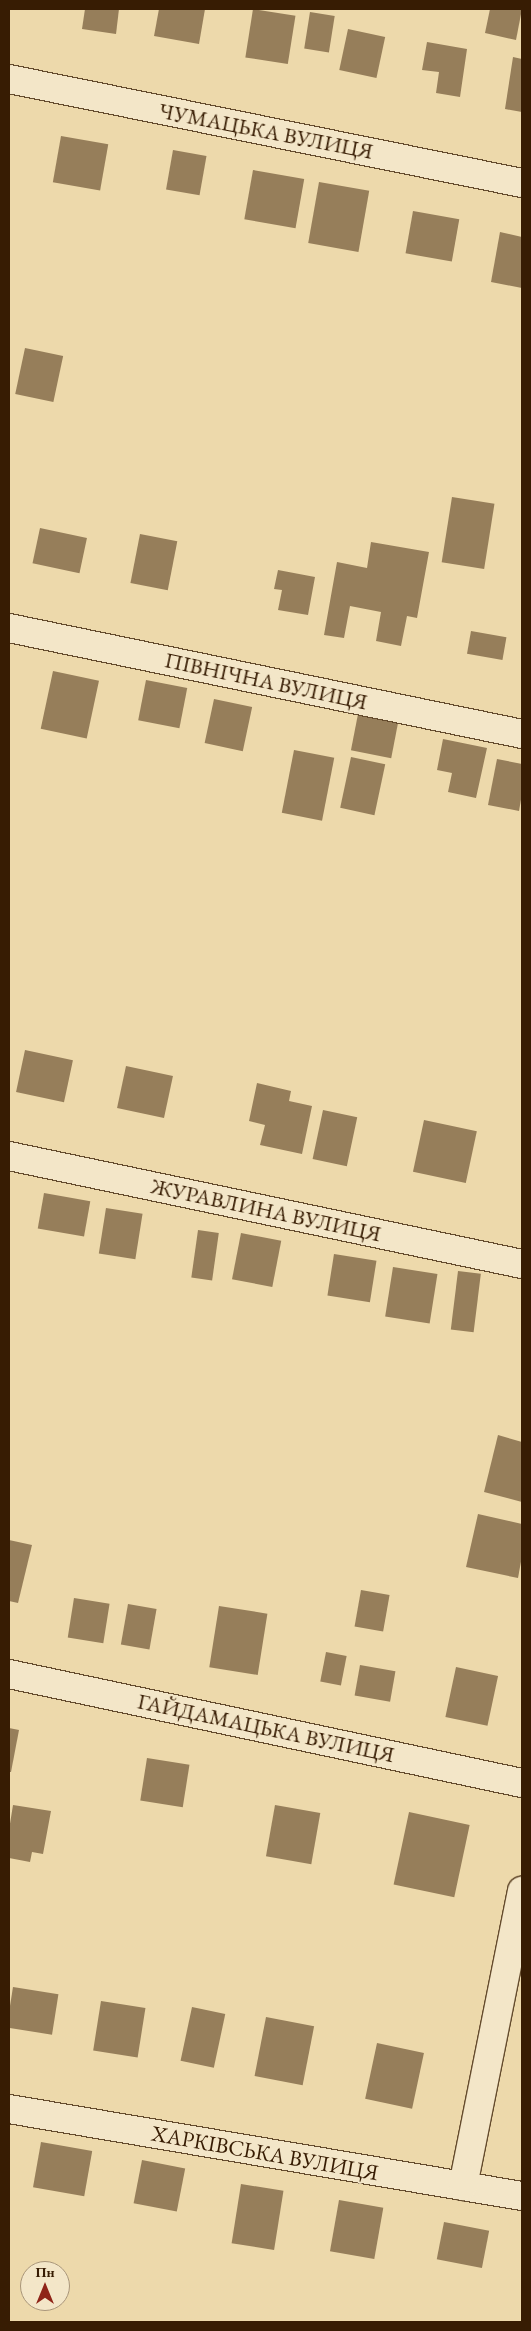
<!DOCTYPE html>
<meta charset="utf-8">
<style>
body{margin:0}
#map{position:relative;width:531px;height:2331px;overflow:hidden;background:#edd9ab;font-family:"EB Garamond",serif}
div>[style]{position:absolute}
.building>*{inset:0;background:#967e5a;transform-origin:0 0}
.roads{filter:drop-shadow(1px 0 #644b2d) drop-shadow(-1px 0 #644b2d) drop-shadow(0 1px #644b2d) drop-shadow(0 -1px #644b2d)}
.street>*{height:28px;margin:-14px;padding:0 14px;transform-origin:14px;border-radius:14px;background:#f3e6c8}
span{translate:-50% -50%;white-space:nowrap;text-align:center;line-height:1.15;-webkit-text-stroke:4px #f3e6c8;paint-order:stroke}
.street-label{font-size:22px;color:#371c03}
.frame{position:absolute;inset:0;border:10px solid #371c03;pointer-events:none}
.north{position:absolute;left:20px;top:2261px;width:50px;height:50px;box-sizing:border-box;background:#f3e6c8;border:1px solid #a89579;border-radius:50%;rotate:0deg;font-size:14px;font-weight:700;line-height:20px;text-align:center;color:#371c03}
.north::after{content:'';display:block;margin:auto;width:18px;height:22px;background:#8f2418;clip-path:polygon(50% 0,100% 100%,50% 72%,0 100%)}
</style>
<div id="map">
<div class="building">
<i style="clip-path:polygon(85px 9px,119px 9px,116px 34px,82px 29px)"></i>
<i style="clip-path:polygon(159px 9px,205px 9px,199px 44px,154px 36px)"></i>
<i style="left:253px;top:9px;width:43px;height:49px;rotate:9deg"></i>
<i style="clip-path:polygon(490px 9px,522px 9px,516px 40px,485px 33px)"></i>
<i style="left:310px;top:12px;width:25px;height:37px;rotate:9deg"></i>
<i style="left:348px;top:29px;width:38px;height:42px;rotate:12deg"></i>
<i style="clip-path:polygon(427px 42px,467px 49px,460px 97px,436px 93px,439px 72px,422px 70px)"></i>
<i style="clip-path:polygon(513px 57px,522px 59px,522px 112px,505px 109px)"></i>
<i style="left:61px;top:136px;width:48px;height:47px;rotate:10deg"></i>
<i style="left:173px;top:150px;width:34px;height:40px;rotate:10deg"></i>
<i style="left:253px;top:170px;width:52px;height:50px;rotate:10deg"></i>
<i style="left:319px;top:182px;width:51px;height:62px;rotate:10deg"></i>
<i style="left:413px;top:211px;width:47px;height:43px;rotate:10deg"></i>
<i style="clip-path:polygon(500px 232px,522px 237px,522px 288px,491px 282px)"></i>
<i style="left:25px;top:348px;width:39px;height:47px;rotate:12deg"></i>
<i style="left:452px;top:497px;width:43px;height:66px;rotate:9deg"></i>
<i style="left:40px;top:528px;width:48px;height:36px;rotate:12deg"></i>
<i style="left:140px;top:534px;width:38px;height:50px;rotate:11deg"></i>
<i style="clip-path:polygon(371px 542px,429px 552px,417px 618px,407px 616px,401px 646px,376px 641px,381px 612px,350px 606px,344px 638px,324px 635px,337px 562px,367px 568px)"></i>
<i style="clip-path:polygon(278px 570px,315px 577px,308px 615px,278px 610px,282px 590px,274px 589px)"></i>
<i style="left:471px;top:631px;width:36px;height:23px;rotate:10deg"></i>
<i style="left:53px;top:671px;width:47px;height:59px;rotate:12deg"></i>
<i style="left:146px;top:680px;width:42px;height:41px;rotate:11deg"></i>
<i style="left:214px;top:699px;width:39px;height:45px;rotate:12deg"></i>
<i style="left:358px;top:714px;width:41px;height:37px;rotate:11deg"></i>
<i style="clip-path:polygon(443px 739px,487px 748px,476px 798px,448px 792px,452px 773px,437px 770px)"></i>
<i style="left:294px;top:750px;width:41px;height:64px;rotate:11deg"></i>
<i style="left:351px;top:757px;width:35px;height:52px;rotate:12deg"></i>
<i style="clip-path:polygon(497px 759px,522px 764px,522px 794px,519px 811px,488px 805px)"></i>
<i style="left:25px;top:1050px;width:49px;height:43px;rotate:12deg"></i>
<i style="left:126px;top:1066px;width:48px;height:43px;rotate:12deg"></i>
<i style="clip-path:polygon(257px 1083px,291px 1091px,289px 1101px,312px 1106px,302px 1154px,260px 1145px,265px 1125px,249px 1121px)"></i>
<i style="left:323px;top:1110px;width:35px;height:50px;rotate:12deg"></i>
<i style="left:424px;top:1120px;width:54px;height:53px;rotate:12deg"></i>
<i style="left:44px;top:1193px;width:47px;height:36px;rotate:10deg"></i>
<i style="left:106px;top:1208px;width:37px;height:46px;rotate:9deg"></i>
<i style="left:198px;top:1230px;width:21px;height:48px;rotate:8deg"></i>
<i style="left:241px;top:1233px;width:41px;height:47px;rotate:11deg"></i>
<i style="left:334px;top:1254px;width:43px;height:42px;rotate:9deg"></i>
<i style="left:393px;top:1267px;width:45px;height:50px;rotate:9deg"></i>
<i style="left:458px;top:1271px;width:23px;height:59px;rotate:7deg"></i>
<i style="clip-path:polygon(498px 1435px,522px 1442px,522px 1502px,484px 1492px)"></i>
<i style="clip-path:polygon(478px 1514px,522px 1524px,522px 1556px,518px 1578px,466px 1567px)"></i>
<i style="clip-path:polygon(9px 1540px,32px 1545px,18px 1603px,9px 1601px)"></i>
<i style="left:361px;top:1590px;width:29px;height:37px;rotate:10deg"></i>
<i style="left:74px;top:1598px;width:36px;height:40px;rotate:9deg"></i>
<i style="left:128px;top:1604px;width:29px;height:41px;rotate:10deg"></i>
<i style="left:219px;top:1606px;width:49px;height:62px;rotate:9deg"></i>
<i style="left:326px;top:1652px;width:21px;height:30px;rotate:11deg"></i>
<i style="left:360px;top:1665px;width:36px;height:31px;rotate:10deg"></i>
<i style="left:456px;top:1667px;width:43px;height:51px;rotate:12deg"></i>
<i style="clip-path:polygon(9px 1728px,19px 1730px,11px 1772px,9px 1772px)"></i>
<i style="left:147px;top:1758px;width:43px;height:43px;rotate:9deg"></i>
<i style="clip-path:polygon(13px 1805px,51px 1811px,43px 1854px,32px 1852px,30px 1862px,9px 1858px,9px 1830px)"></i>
<i style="left:275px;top:1805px;width:46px;height:52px;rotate:10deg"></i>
<i style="left:409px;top:1812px;width:62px;height:74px;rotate:12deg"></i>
<i style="left:13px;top:1987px;width:46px;height:41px;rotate:9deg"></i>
<i style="left:101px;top:2001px;width:45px;height:50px;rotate:9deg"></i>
<i style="left:192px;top:2007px;width:34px;height:55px;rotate:12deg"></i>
<i style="left:266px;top:2017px;width:49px;height:60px;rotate:11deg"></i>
<i style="left:377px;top:2043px;width:48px;height:57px;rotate:12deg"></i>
<i style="left:41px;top:2142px;width:52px;height:46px;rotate:10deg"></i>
<i style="left:142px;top:2160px;width:44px;height:44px;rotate:11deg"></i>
<i style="left:241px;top:2184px;width:43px;height:60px;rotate:9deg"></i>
<i style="left:339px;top:2200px;width:45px;height:52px;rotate:10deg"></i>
<i style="left:444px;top:2222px;width:46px;height:38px;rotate:11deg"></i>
</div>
<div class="roads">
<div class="street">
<i style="left:9px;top:79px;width:523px;rotate:11.46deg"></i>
<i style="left:9px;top:628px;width:524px;rotate:11.67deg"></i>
<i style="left:9px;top:1156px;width:524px;rotate:11.89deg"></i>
<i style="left:9px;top:1674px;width:524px;rotate:12deg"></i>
<i style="left:9px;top:2109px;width:520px;rotate:9.63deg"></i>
<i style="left:463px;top:2186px;width:301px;rotate:-78.7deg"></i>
</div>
</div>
<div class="street-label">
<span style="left:266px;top:131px;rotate:11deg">ЧУМАЦЬКА ВУЛИЦЯ</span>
<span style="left:266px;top:681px;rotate:12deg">ПІВНІЧНА ВУЛИЦЯ</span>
<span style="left:266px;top:1210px;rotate:12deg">ЖУРАВЛИНА ВУЛИЦЯ</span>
<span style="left:266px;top:1728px;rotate:12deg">ГАЙДАМАЦЬКА ВУЛИЦЯ</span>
<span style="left:265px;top:2153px;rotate:10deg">ХАРКІВСЬКА ВУЛИЦЯ</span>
</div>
<div class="frame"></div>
<div class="north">Пн</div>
</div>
